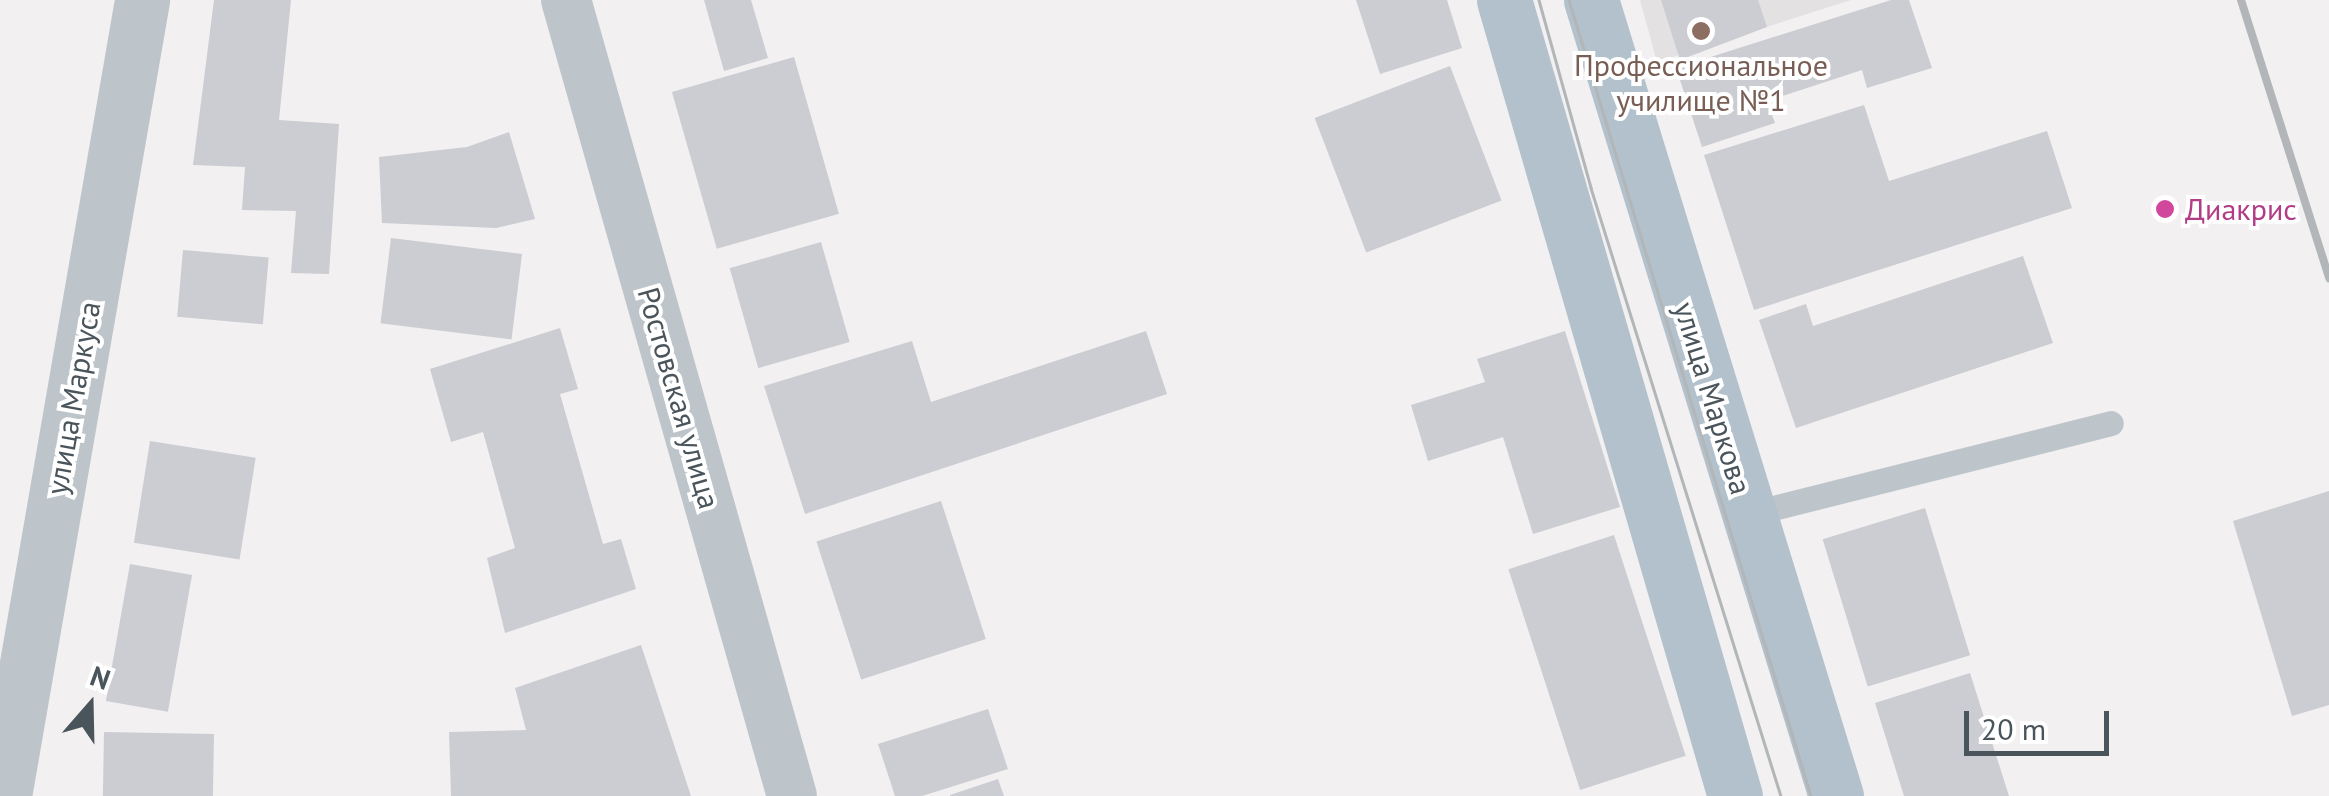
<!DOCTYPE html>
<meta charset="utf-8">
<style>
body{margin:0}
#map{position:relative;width:2329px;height:796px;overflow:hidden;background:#f2f0f0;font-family:"PT Sans",sans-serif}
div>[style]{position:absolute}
.education>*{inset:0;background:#e3e1e1}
.building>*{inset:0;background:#cbcdd2;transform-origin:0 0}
.service>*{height:25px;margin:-12.5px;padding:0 12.5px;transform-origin:12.5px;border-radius:12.5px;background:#bdc5cb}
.minor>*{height:50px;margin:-25px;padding:0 25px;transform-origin:25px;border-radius:25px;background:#bdc5cb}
.tertiary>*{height:55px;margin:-27.5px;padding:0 27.5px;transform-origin:27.5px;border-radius:27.5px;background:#bdc5cb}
.primary>*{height:55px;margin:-27.5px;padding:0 27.5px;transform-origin:27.5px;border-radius:27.5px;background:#b2c1cb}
.tram>*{height:2.5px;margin:-1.25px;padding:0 1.25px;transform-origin:1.25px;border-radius:1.25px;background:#b3b6b9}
.rail>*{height:8px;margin:-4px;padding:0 4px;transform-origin:4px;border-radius:4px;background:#b3b6b9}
.dots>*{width:28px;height:28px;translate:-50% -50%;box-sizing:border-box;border:5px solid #fff;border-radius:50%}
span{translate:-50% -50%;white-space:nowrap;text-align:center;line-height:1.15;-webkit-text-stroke:8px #fff;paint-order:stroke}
.education-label{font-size:30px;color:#785e54}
.hotel-label{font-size:30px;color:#b23c85}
.left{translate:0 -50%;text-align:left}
.street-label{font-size:30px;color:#4a545b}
.north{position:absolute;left:40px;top:656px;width:100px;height:100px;-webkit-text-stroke:8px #fff;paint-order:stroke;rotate:20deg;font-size:28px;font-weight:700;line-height:40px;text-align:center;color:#4a545b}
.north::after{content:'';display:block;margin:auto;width:35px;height:45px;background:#4a545b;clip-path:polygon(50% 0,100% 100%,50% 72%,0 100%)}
.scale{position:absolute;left:1964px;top:711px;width:145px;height:45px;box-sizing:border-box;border:5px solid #4a545b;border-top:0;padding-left:12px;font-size:30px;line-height:35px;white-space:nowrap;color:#4a545b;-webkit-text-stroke:8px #fff;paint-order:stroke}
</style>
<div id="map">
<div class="education">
<i style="clip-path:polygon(1640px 0,1851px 0,1657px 62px)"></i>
</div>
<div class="building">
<i style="clip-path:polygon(214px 0,291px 0,279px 120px,339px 124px,329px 274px,291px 273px,296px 211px,242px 210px,245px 167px,193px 165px)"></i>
<i style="clip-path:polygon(704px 0,751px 0,768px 58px,724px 71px)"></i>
<i style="clip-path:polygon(1356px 0,1447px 0,1462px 48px,1380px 74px)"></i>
<i style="clip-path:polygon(1661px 0,1758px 0,1767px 27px,1680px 60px)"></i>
<i style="clip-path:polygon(1891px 0,1909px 0,1932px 68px,1867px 88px,1862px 70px,1767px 101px,1775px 123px,1702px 147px,1676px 68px)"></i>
<i style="left:794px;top:57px;width:163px;height:127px;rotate:74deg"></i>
<i style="left:1450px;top:66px;width:144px;height:145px;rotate:69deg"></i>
<i style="clip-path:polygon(1864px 105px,1889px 181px,2047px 131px,2072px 208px,1754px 310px,1704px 155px)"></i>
<i style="clip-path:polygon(509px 132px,535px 219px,496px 228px,382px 223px,379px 157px,467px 147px)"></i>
<i style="left:391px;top:238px;width:132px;height:86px;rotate:7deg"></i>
<i style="left:821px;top:242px;width:104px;height:95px;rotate:74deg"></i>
<i style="left:183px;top:250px;width:86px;height:67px;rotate:5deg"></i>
<i style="clip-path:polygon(2023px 256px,2053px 343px,1796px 428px,1759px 320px,1806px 304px,1813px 326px)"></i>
<i style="clip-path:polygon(560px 328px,578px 389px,560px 394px,603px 544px,621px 539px,636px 589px,505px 633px,487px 558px,515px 548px,483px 432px,451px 442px,430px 369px)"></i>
<i style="clip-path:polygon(1146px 331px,1167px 394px,805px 514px,764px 386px,912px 341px,931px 402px)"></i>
<i style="clip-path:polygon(1565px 331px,1620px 507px,1533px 534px,1503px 437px,1428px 461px,1411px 405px,1485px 382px,1477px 359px)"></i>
<i style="left:150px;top:441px;width:107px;height:103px;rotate:9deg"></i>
<i style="clip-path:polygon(2329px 491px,2329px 705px,2292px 716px,2233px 521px)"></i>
<i style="left:941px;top:501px;width:145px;height:131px;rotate:72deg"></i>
<i style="left:1925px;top:508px;width:154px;height:107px;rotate:73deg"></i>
<i style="left:1614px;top:535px;width:232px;height:111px;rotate:72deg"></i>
<i style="left:130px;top:564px;width:63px;height:139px;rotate:10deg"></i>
<i style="clip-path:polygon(641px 645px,691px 796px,451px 796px,449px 732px,526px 730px,515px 688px)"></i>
<i style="clip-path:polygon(1970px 673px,2009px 796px,1904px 796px,1875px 703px)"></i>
<i style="clip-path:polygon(988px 709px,1008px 769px,922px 796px,895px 796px,878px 744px)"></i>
<i style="left:104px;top:732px;width:110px;height:64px;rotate:1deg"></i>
<i style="clip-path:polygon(998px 779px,1004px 796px,950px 796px,950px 795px)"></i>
</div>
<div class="service">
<i style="left:1749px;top:514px;width:373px;rotate:-14.1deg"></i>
</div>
<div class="minor">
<i style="left:566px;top:0;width:827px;rotate:74.15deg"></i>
</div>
<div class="tertiary">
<i style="left:4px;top:796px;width:808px;rotate:-80.16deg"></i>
</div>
<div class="primary">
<i style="left:1504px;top:0;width:829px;rotate:73.82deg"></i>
<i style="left:1591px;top:0;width:833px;rotate:72.89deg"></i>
</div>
<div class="tram">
<i style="left:1539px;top:0;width:195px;rotate:74.5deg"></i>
<i style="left:1591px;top:188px;width:637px;rotate:72.65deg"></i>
<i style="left:1569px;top:0;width:832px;rotate:73.09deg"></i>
</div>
<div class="rail">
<i style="left:2241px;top:0;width:292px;rotate:72.4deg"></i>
</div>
<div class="dots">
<i style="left:1701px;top:31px;background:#8d6e63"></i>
<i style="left:2165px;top:209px;background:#d1479c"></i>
</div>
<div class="education-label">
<span style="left:1701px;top:82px">Профессиональное<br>училище №1</span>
</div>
<div class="hotel-label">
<span class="left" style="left:2185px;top:209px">Диакрис</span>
</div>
<div class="street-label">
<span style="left:73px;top:398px;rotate:-80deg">улица Маркуса</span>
<span style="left:679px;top:398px;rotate:74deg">Ростовская улица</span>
<span style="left:1713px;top:398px;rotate:73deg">улица Маркова</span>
</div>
<div class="north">N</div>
<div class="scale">20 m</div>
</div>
